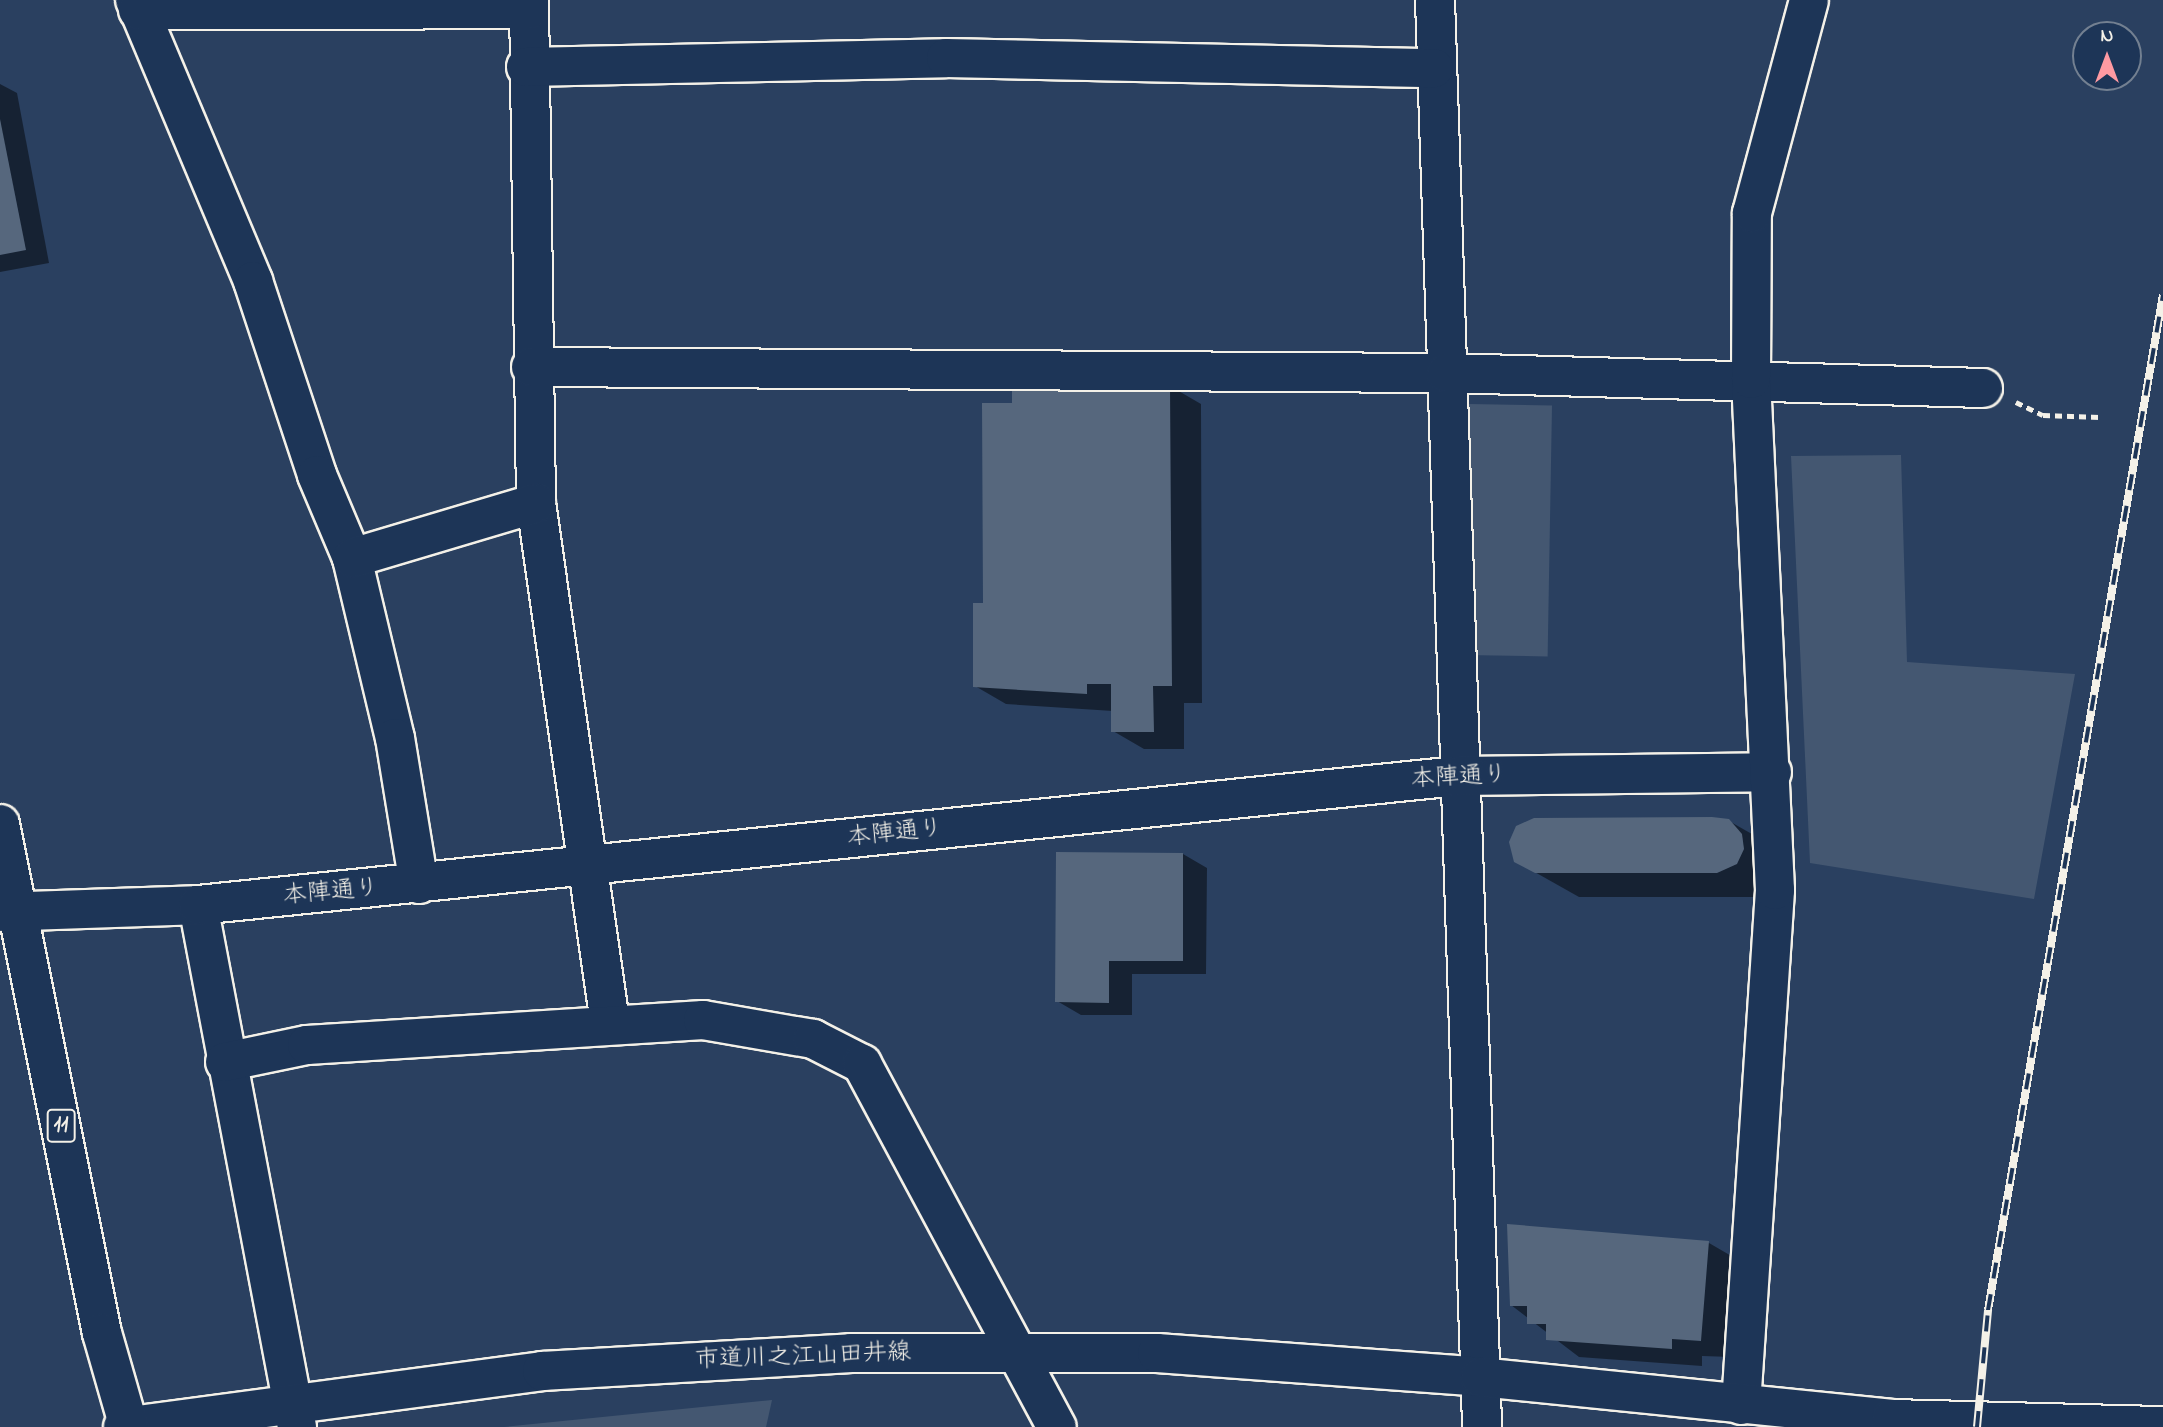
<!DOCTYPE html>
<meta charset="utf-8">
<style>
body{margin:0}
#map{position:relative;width:2163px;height:1427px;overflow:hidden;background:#2a4060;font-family:"Indie Flower","Klee One",sans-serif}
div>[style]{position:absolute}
.green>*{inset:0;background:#445771;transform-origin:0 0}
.shadow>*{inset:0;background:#0007}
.building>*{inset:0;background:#56677d}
.path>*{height:4.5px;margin-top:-2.25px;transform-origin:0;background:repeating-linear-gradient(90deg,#f4f1e8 0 7px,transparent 0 12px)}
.roads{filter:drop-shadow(2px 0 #f4f1e8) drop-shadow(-2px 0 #f4f1e8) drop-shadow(0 2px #f4f1e8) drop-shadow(0 -2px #f4f1e8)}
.minor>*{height:38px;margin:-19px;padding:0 19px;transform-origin:19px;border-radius:19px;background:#1d3557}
.highway>*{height:38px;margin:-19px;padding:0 19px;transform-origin:19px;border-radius:19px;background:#1d3557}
.rail>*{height:8px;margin-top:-4px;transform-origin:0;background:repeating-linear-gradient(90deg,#1d3557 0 16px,#f4f1e8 0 32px);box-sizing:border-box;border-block:2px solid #f4f1e8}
span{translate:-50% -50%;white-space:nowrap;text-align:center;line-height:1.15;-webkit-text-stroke:7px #1d3557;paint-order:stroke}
.shield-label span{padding:2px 5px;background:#1d3557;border:2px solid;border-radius:5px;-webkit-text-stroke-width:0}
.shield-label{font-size:23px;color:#f4f1e8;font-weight:700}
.street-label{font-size:24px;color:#f4f1e8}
.north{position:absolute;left:2072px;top:21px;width:70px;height:70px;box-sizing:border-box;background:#1d3557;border:2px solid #738091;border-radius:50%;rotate:0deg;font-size:19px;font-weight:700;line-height:28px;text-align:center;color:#f4f1e8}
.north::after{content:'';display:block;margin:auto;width:24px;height:32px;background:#ff9aa2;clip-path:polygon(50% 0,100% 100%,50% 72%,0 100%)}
</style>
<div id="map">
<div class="green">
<i style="left:1469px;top:404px;width:83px;height:251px;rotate:1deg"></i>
<i style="clip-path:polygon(1901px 455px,1907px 662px,2075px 674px,2034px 899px,1810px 863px,1791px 456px)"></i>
<i style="clip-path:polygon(772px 1400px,766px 1427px,504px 1427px)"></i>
</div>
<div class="shadow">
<i style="clip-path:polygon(0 84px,17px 93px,49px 263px,0 272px)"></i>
<i style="clip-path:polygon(1170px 386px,1201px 404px,1202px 703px,1184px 703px,1184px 749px,1144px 749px,1113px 731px,1113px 711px,1006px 704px,975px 686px,1014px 404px)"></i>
<i style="clip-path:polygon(1729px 821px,1773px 846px,1761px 897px,1579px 897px,1515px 861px)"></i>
<i style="clip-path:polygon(1183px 854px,1207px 868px,1206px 974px,1132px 974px,1132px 1015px,1081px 1015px,1057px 1001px)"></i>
<i style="clip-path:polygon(1709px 1243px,1740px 1261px,1732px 1357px,1702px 1356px,1702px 1366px,1579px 1357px,1511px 1305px)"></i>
</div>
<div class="building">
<i style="clip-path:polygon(0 119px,26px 250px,0 255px)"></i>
<i style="clip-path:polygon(1170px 384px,1172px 686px,1153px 686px,1154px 732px,1111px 732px,1111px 684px,1087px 684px,1087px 694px,973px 687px,973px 603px,983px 603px,982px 403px,1012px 403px,1012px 385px)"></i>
<i style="clip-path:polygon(1712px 817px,1729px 819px,1742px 834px,1744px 849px,1737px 864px,1717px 873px,1535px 873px,1514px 862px,1509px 842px,1516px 826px,1534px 818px)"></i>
<i style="clip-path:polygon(1056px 852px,1183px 853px,1183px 961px,1109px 961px,1109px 1003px,1055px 1002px)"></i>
<i style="clip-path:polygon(1507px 1224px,1709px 1241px,1701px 1341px,1672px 1339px,1672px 1349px,1546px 1340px,1546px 1324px,1527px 1324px,1527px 1306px,1510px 1306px)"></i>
</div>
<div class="path">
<i style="left:2016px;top:402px;width:30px;rotate:26deg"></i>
<i style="left:2043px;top:415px;width:57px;rotate:2deg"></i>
</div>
<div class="roads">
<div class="minor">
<i style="left:135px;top:0;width:305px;rotate:67.2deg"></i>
<i style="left:253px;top:281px;width:204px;rotate:71.7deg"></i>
<i style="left:317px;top:475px;width:90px;rotate:67.1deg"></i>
<i style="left:352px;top:558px;width:185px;rotate:76.6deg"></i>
<i style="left:395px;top:738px;width:148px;rotate:80.7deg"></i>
<i style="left:529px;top:0;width:503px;rotate:89.2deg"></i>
<i style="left:536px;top:503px;width:525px;rotate:81.9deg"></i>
<i style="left:1435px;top:0;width:1428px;rotate:88.11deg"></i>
<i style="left:138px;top:10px;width:391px;rotate:-0.1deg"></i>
<i style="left:526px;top:67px;width:420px;rotate:-1.2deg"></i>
<i style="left:946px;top:58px;width:488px;rotate:1.2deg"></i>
<i style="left:531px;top:367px;width:915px;rotate:0.38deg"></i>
<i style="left:1446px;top:373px;width:537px;rotate:1.6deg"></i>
<i style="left:352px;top:558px;width:192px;rotate:-16.6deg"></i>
<i style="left:198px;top:905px;width:531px;rotate:79.26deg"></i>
<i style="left:0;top:912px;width:198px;rotate:-2deg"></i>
<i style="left:198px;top:905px;width:1266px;rotate:-5.85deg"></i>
<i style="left:1457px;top:776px;width:315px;rotate:-0.7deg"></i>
<i style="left:225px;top:1062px;width:84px;rotate:-11.7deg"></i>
<i style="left:307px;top:1045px;width:397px;rotate:-3.6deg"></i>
<i style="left:703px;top:1020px;width:112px;rotate:9.8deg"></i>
<i style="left:813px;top:1039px;width:55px;rotate:27deg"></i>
<i style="left:862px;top:1064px;width:412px;rotate:61.8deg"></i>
<i style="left:1741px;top:1405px;width:516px;rotate:-86.22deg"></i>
<i style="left:1775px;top:890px;width:512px;rotate:-92.69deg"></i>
<i style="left:1751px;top:379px;width:166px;rotate:-89.7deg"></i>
<i style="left:1752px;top:213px;width:220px;rotate:-75deg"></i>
<i style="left:123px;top:1427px;width:423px;rotate:-7.6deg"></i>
<i style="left:542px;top:1371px;width:310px;rotate:-3.3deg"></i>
<i style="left:851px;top:1353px;width:306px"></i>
<i style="left:1157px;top:1353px;width:324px;rotate:4.2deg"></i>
<i style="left:1480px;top:1377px;width:413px;rotate:5.8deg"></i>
<i style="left:1891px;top:1419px;width:272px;rotate:1.5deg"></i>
</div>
<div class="highway">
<i style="left:0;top:824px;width:519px;rotate:78.67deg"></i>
<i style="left:102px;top:1333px;width:98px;rotate:74deg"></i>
</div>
</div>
<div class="rail">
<i style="left:1977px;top:1427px;width:118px;rotate:-84.6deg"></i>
<i style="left:1988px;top:1310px;width:1030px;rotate:-80.22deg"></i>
</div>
<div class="shield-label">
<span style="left:61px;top:1126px">11</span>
</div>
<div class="street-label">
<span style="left:1459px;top:778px;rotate:-3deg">本陣通り</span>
<span style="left:895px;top:834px;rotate:-6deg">本陣通り</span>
<span style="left:331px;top:893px;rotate:-5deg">本陣通り</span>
<span style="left:803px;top:1357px;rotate:-2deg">市道川之江山田井線</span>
</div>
<div class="north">N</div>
</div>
